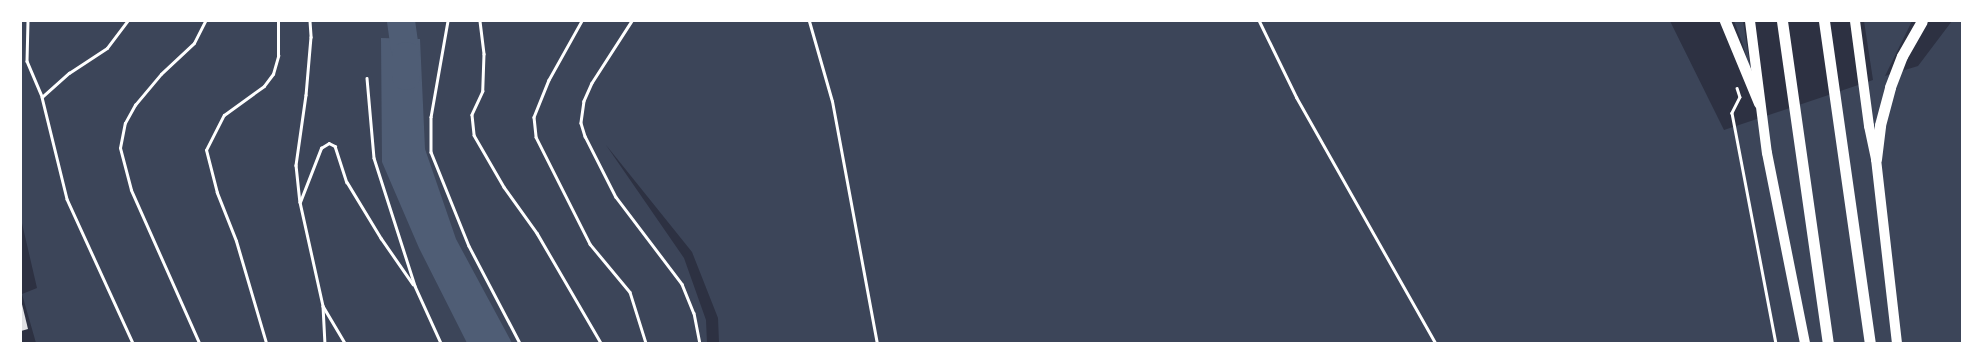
<!DOCTYPE html>
<style>
body{margin:0}
#map{position:relative;width:1983px;height:364px;overflow:hidden;background:#2d3142;font-family:Montserrat,sans-serif}
div>[style]{position:absolute}
.green>*{inset:0;background:#3c4559}
.water>*{inset:0;background:#4f5d75}
.river>*{height:28px;margin:-14px;padding:0 14px;transform-origin:14px;border-radius:14px;background:#4f5d75}
.building>*{inset:0;background:#e0e0e3}
.path>*{height:2.5px;margin:-1.25px;padding:0 1.25px;transform-origin:1.25px;border-radius:1.25px;background:#fff}
.service>*{height:3px;margin:-1.5px;padding:0 1.5px;transform-origin:1.5px;border-radius:1.5px;background:#fff}
.primary>*{height:10px;margin:-5px;padding:0 5px;transform-origin:5px;border-radius:5px;background:#fff}
.trunk>*{height:11px;margin:-5.5px;padding:0 5.5px;transform-origin:5.5px;border-radius:5.5px;background:#fff}
span{translate:-50% -50%;white-space:nowrap;text-align:center;line-height:1.15;-webkit-text-stroke:3.5px #fff;paint-order:stroke}
.frame{position:absolute;inset:0;border:22px solid #fff;pointer-events:none}
</style>
<div id="map">
<div class="green">
<i style="clip-path:polygon(21px 21px,1670px 21px,1724px 130px,1873px 80px,1864px 21px,1912px 21px,1885px 76px,1918px 66px,1952px 21px,1962px 21px,1962px 343px,719px 343px,718px 318px,692px 252px,606px 145px,684px 258px,706px 320px,707px 343px,36px 343px,22px 294px,37px 288px,21px 219px)"></i>
<i style="clip-path:polygon(1734px 21px,1743px 21px,1752px 76px,1742px 42px)"></i>
</div>
<div class="water">
<i style="clip-path:polygon(381px 38px,420px 39px,425px 149px,456px 239px,512px 343px,467px 343px,419px 248px,382px 162px)"></i>
</div>
<div class="river">
<i style="left:401px;top:21px;width:35px;rotate:82deg"></i>
<i style="left:406px;top:56px;width:20px;rotate:90deg"></i>
</div>
<div class="building">
<i style="clip-path:polygon(21px 300px,28px 329px,21px 331px)"></i>
</div>
<div class="path">
<i style="left:28px;top:21px;width:40px;rotate:91.4deg"></i>
<i style="left:27px;top:61px;width:39px;rotate:67deg"></i>
<i style="left:42px;top:97px;width:105px;rotate:76.2deg"></i>
<i style="left:67px;top:199px;width:158px;rotate:65.4deg"></i>
<i style="left:310px;top:21px;width:16px;rotate:86deg"></i>
<i style="left:311px;top:37px;width:58px;rotate:94.9deg"></i>
<i style="left:306px;top:95px;width:71px;rotate:98.1deg"></i>
<i style="left:296px;top:165px;width:37px;rotate:84deg"></i>
<i style="left:300px;top:202px;width:107px;rotate:77.5deg"></i>
<i style="left:323px;top:306px;width:37px;rotate:87deg"></i>
<i style="left:448px;top:21px;width:97px;rotate:100deg"></i>
<i style="left:431px;top:117px;width:35px;rotate:90deg"></i>
<i style="left:431px;top:152px;width:101px;rotate:68deg"></i>
<i style="left:469px;top:246px;width:110px;rotate:62.3deg"></i>
<i style="left:480px;top:21px;width:33px;rotate:83deg"></i>
<i style="left:484px;top:54px;width:37px;rotate:92deg"></i>
<i style="left:483px;top:91px;width:26px;rotate:115deg"></i>
<i style="left:472px;top:115px;width:20px;rotate:84deg"></i>
<i style="left:474px;top:135px;width:60px;rotate:60deg"></i>
<i style="left:504px;top:187px;width:57px;rotate:54.3deg"></i>
<i style="left:537px;top:233px;width:127px;rotate:59.8deg"></i>
<i style="left:582px;top:21px;width:68px;rotate:119.2deg"></i>
<i style="left:549px;top:80px;width:40px;rotate:112deg"></i>
<i style="left:534px;top:117px;width:20px;rotate:84deg"></i>
<i style="left:536px;top:137px;width:120px;rotate:63.2deg"></i>
<i style="left:590px;top:244px;width:62px;rotate:50.2deg"></i>
<i style="left:630px;top:292px;width:53px;rotate:72.6deg"></i>
<i style="left:632px;top:21px;width:74px;rotate:122.8deg"></i>
<i style="left:592px;top:83px;width:20px;rotate:114deg"></i>
<i style="left:584px;top:101px;width:22px;rotate:98deg"></i>
<i style="left:581px;top:123px;width:14px;rotate:73deg"></i>
<i style="left:585px;top:136px;width:68px;rotate:63.1deg"></i>
<i style="left:616px;top:197px;width:109px;rotate:52.8deg"></i>
<i style="left:682px;top:284px;width:31px;rotate:68deg"></i>
<i style="left:694px;top:313px;width:31px;rotate:79deg"></i>
<i style="left:367px;top:78px;width:80px;rotate:85deg"></i>
<i style="left:374px;top:158px;width:134px;rotate:72.2deg"></i>
<i style="left:415px;top:286px;width:63px;rotate:65.5deg"></i>
<i style="left:1737px;top:88px;width:9px;rotate:72deg"></i>
<i style="left:1740px;top:97px;width:18px;rotate:117deg"></i>
<i style="left:1732px;top:113px;width:234px;rotate:79.2deg"></i>
<i style="left:42px;top:97px;width:36px;rotate:-42deg"></i>
<i style="left:69px;top:73px;width:45px;rotate:-33.3deg"></i>
<i style="left:107px;top:48px;width:34px;rotate:-53deg"></i>
<i style="left:300px;top:202px;width:58px;rotate:-68.7deg"></i>
<i style="left:321px;top:148px;width:9px;rotate:-32deg"></i>
<i style="left:329px;top:143px;width:7px;rotate:27deg"></i>
<i style="left:335px;top:146px;width:38px;rotate:72deg"></i>
<i style="left:347px;top:182px;width:66px;rotate:58.7deg"></i>
<i style="left:381px;top:238px;width:56px;rotate:55.2deg"></i>
<i style="left:323px;top:306px;width:43px;rotate:59.3deg"></i>
<i style="left:199px;top:343px;width:167px;rotate:-114deg"></i>
<i style="left:131px;top:190px;width:43px;rotate:-104.7deg"></i>
<i style="left:120px;top:148px;width:25px;rotate:-79deg"></i>
<i style="left:125px;top:123px;width:21px;rotate:-61deg"></i>
<i style="left:135px;top:105px;width:40px;rotate:-50deg"></i>
<i style="left:161px;top:74px;width:45px;rotate:-43.2deg"></i>
<i style="left:194px;top:43px;width:25px;rotate:-63deg"></i>
<i style="left:266px;top:343px;width:106px;rotate:-106.4deg"></i>
<i style="left:236px;top:241px;width:52px;rotate:-111.6deg"></i>
<i style="left:217px;top:193px;width:44px;rotate:-104.3deg"></i>
<i style="left:206px;top:150px;width:39px;rotate:-63deg"></i>
<i style="left:224px;top:115px;width:49px;rotate:-35.9deg"></i>
<i style="left:264px;top:86px;width:15px;rotate:-53deg"></i>
<i style="left:273px;top:74px;width:19px;rotate:-74deg"></i>
<i style="left:278px;top:56px;width:35px;rotate:-90deg"></i>
</div>
<div class="service">
<i style="left:809px;top:21px;width:83px;rotate:74deg"></i>
<i style="left:832px;top:101px;width:246px;rotate:79.5deg"></i>
<i style="left:1259px;top:21px;width:85px;rotate:64deg"></i>
<i style="left:1296px;top:97px;width:283px;rotate:60.5deg"></i>
</div>
<div class="primary">
<i style="left:1750px;top:21px;width:133px;rotate:82.7deg"></i>
<i style="left:1767px;top:153px;width:194px;rotate:78.7deg"></i>
<i style="left:1855px;top:21px;width:106px;rotate:82.4deg"></i>
<i style="left:1869px;top:126px;width:34px;rotate:78deg"></i>
<i style="left:1876px;top:159px;width:185px;rotate:83.5deg"></i>
</div>
<div class="trunk">
<i style="left:1725px;top:21px;width:89px;rotate:67.5deg"></i>
<i style="left:1782px;top:21px;width:325px;rotate:81.9deg"></i>
<i style="left:1824px;top:21px;width:325px;rotate:81.9deg"></i>
<i style="left:1876px;top:159px;width:34px;rotate:-83deg"></i>
<i style="left:1880px;top:125px;width:39px;rotate:-75deg"></i>
<i style="left:1890px;top:87px;width:33px;rotate:-69deg"></i>
<i style="left:1902px;top:56px;width:40px;rotate:-60.3deg"></i>
</div>
<div class="frame"></div>
</div>
